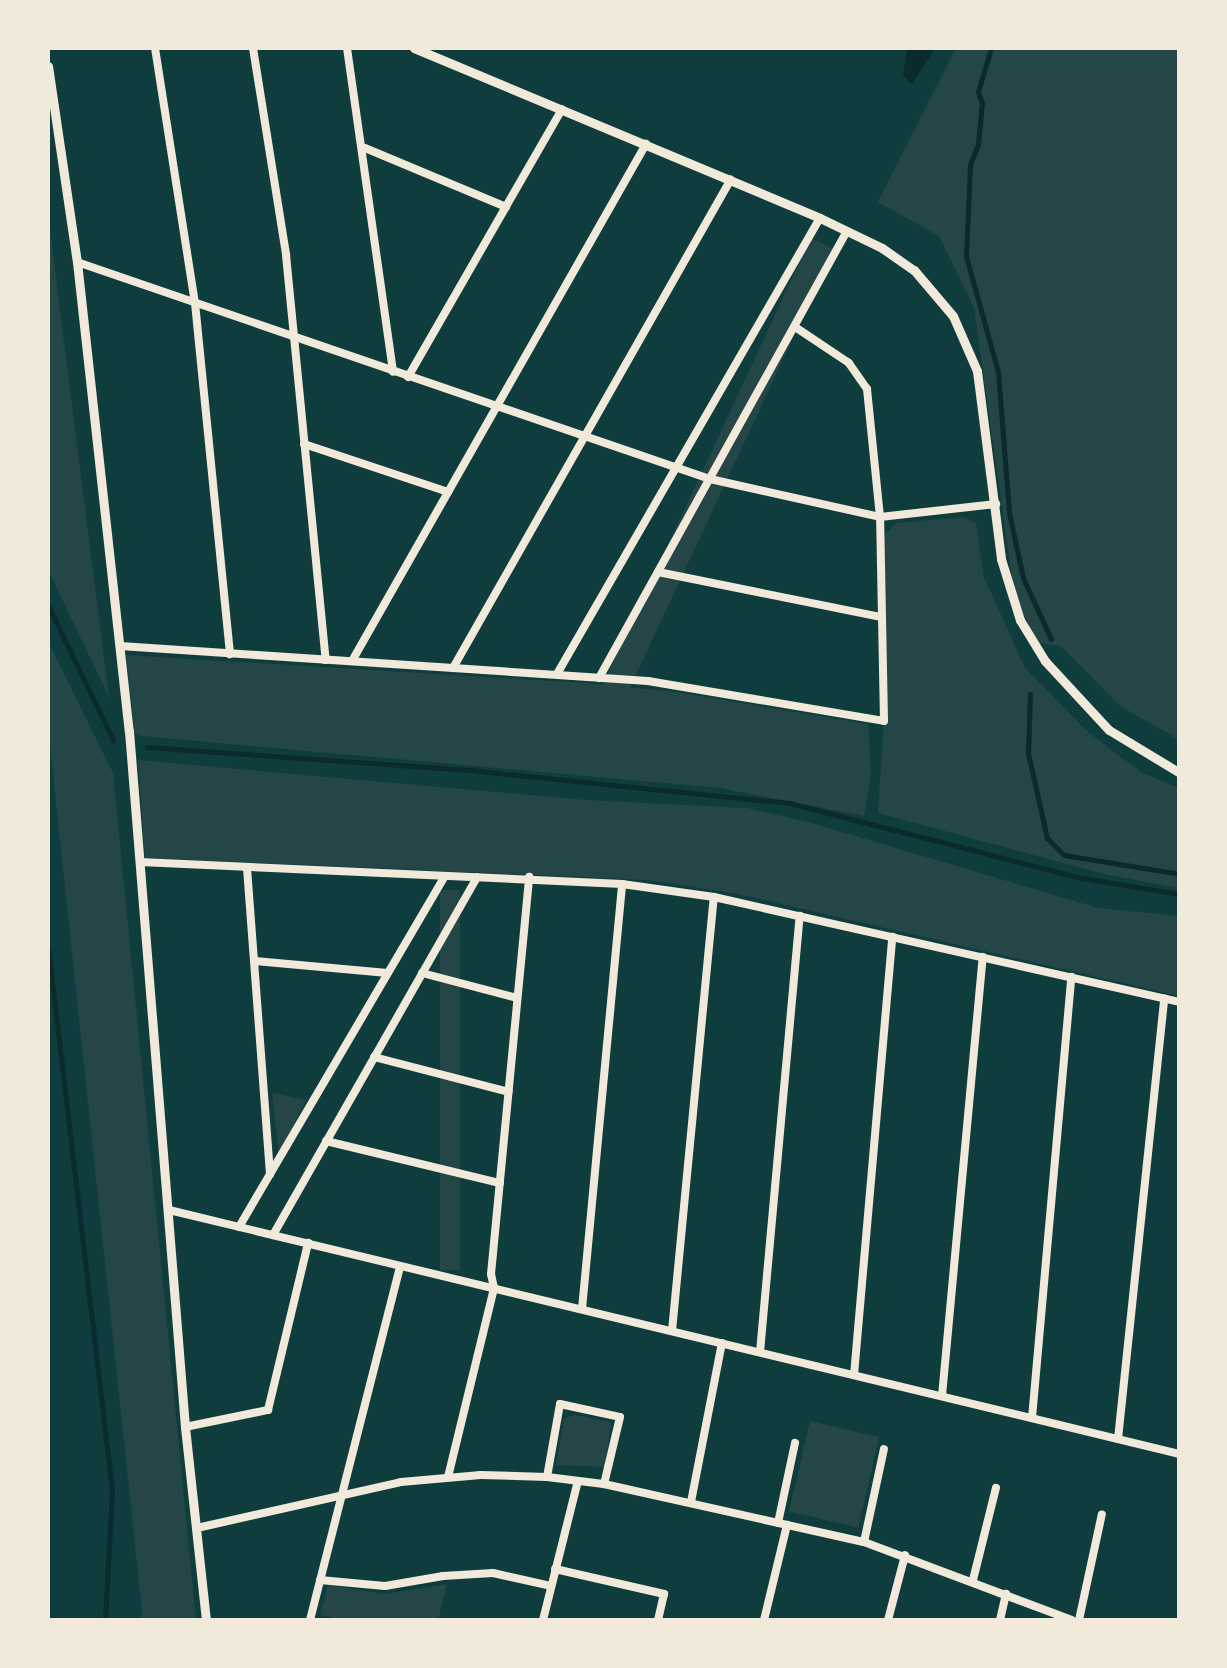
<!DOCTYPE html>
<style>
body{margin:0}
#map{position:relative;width:1227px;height:1668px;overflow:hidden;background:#0f3d3e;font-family:Helvetica,sans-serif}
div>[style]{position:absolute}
.green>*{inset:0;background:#244646;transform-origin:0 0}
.water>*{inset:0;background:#0a2a2b}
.stream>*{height:5px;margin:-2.5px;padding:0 2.5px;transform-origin:2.5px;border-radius:2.5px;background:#0a2a2b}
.minor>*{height:8px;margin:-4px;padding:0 4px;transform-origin:4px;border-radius:4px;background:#f1e9da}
.tertiary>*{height:9px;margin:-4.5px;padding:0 4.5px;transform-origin:4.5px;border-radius:4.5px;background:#f1e9da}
span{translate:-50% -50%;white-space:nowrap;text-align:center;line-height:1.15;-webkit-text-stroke:9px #f1e9da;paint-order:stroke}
.frame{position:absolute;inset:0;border:50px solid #f1e9da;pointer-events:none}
</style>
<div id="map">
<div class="green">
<i style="clip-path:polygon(956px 48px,1179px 48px,1179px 740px,1119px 705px,1061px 646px,1035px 642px,1013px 585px,974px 308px,939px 236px,878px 202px)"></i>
<i style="clip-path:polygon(48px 211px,57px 287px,109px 697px,48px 570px)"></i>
<i style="left:811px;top:238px;width:26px;height:499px;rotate:25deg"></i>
<i style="clip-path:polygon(964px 517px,976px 523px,984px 577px,1025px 668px,1088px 732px,1142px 773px,1179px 788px,1179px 888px,1108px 875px,878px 813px,884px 721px,883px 536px,897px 523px)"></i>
<i style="clip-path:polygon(48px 641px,113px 773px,196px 1620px,143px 1620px,48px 727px)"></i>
<i style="clip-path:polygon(126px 655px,585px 683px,675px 692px,868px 724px,871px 774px,864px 816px,720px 788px,141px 736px,135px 734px)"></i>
<i style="clip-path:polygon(138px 760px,585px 800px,747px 808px,812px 823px,1098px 908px,1179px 916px,1179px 996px,738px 894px,647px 880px,145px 858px)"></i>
<i style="left:440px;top:890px;width:20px;height:380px"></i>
<i style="clip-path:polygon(272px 1093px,306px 1100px,279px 1154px)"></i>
<i style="clip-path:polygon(574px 1415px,611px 1422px,605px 1467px,556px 1465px,564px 1419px)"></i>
<i style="left:810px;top:1421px;width:71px;height:93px;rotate:13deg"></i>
<i style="clip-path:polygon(447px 1584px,438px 1620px,346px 1620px,320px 1615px,328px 1585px,385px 1594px)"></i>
</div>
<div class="water">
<i style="clip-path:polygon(907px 48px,935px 48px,912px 84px,903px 76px)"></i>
</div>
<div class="stream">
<i style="left:991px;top:48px;width:46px;rotate:106.5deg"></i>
<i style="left:978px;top:92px;width:12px;rotate:70deg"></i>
<i style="left:982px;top:103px;width:41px;rotate:95.6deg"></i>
<i style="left:978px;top:144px;width:22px;rotate:111deg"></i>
<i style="left:970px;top:165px;width:91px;rotate:92.5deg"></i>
<i style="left:966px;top:256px;width:120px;rotate:74.6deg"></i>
<i style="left:998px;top:372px;width:141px;rotate:85.5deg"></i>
<i style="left:1009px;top:513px;width:66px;rotate:77.8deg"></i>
<i style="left:1023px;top:578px;width:67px;rotate:65.3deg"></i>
<i style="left:48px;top:605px;width:150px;rotate:64.3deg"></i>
<i style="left:1030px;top:694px;width:59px;rotate:91.9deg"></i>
<i style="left:1028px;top:753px;width:87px;rotate:77.4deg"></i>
<i style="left:1047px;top:838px;width:24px;rotate:45deg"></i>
<i style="left:1064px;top:855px;width:118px;rotate:9.3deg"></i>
<i style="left:147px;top:747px;width:333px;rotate:4.1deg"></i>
<i style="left:479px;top:771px;width:312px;rotate:5.9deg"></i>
<i style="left:789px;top:803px;width:302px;rotate:14.4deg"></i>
<i style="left:1082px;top:878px;width:99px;rotate:9.3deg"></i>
<i style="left:48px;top:947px;width:547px;rotate:83.28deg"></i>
<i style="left:112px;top:1490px;width:130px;rotate:93.1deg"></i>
</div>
<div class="minor">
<i style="left:155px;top:48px;width:258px;rotate:81.1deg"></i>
<i style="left:195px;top:303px;width:353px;rotate:84.3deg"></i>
<i style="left:253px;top:48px;width:210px;rotate:80.9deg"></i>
<i style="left:286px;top:255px;width:407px;rotate:84.4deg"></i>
<i style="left:347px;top:48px;width:327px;rotate:81.9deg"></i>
<i style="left:365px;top:148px;width:153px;rotate:22.7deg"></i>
<i style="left:77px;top:262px;width:669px;rotate:18.92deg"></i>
<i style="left:710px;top:479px;width:174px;rotate:12.6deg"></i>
<i style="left:880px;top:517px;width:117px;rotate:-6.4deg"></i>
<i style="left:408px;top:377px;width:309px;rotate:-60.1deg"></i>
<i style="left:304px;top:444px;width:152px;rotate:18.4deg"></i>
<i style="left:658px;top:572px;width:228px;rotate:11.4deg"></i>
<i style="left:120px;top:646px;width:529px;rotate:3.79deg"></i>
<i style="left:648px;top:681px;width:239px;rotate:9.6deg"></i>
<i style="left:884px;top:721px;width:204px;rotate:-91.1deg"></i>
<i style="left:880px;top:517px;width:129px;rotate:-95.8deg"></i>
<i style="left:867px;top:389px;width:32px;rotate:-125deg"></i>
<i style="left:849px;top:363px;width:65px;rotate:-146.3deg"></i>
<i style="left:352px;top:661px;width:595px;rotate:-60.37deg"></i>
<i style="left:453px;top:668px;width:562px;rotate:-60.38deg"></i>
<i style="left:557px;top:674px;width:526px;rotate:-60.03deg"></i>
<i style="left:599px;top:678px;width:511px;rotate:-60.98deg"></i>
<i style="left:140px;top:862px;width:483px;rotate:2.6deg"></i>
<i style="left:622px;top:884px;width:93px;rotate:8deg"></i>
<i style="left:714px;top:897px;width:478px;rotate:12.7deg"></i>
<i style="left:247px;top:868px;width:307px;rotate:85.7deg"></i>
<i style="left:255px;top:961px;width:133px;rotate:5.2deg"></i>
<i style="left:422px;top:973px;width:98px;rotate:14.7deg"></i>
<i style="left:374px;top:1057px;width:139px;rotate:14.5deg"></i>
<i style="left:326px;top:1141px;width:179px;rotate:13.6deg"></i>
<i style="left:169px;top:1210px;width:1040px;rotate:13.57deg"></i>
<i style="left:239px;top:1227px;width:406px;rotate:-59.6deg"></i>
<i style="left:273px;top:1235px;width:412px;rotate:-60.3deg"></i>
<i style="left:582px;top:1309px;width:427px;rotate:-84.6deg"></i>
<i style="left:672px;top:1331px;width:436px;rotate:-84.5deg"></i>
<i style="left:760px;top:1352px;width:438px;rotate:-84.8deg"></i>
<i style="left:854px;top:1375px;width:440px;rotate:-85deg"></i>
<i style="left:942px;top:1396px;width:441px;rotate:-84.7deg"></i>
<i style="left:1032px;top:1418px;width:443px;rotate:-84.9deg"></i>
<i style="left:185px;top:1427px;width:85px;rotate:-11.6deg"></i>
<i style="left:268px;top:1410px;width:172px;rotate:-76.5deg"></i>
<i style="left:1118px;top:1439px;width:443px;rotate:-84deg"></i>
<i style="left:448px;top:1477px;width:195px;rotate:-76.3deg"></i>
<i style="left:494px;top:1288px;width:14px;rotate:-102deg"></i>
<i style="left:491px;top:1274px;width:399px;rotate:-84.5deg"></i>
<i style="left:547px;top:1477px;width:74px;rotate:-79.9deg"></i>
<i style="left:560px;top:1404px;width:61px;rotate:12.2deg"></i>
<i style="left:620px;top:1417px;width:69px;rotate:103.4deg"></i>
<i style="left:691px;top:1502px;width:162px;rotate:-79deg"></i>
<i style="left:778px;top:1523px;width:82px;rotate:-78deg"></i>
<i style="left:197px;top:1528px;width:209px;rotate:-12.7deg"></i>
<i style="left:401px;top:1482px;width:80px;rotate:-5deg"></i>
<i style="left:481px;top:1475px;width:66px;rotate:1.7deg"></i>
<i style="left:547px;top:1477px;width:57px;rotate:7deg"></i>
<i style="left:604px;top:1484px;width:266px;rotate:12.6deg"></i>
<i style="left:864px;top:1542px;width:222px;rotate:20.6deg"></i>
<i style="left:864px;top:1542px;width:95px;rotate:-77.9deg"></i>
<i style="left:555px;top:1569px;width:112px;rotate:12.9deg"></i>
<i style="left:664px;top:1594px;width:27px;rotate:103deg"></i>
<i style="left:320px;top:1580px;width:65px;rotate:5.3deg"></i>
<i style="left:385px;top:1586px;width:59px;rotate:-9.8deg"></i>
<i style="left:443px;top:1576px;width:50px;rotate:-3.4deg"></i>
<i style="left:493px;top:1573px;width:59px;rotate:12.6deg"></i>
<i style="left:973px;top:1580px;width:95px;rotate:-76deg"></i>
<i style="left:310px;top:1620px;width:365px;rotate:-75.7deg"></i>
<i style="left:543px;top:1620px;width:143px;rotate:-75.9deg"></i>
<i style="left:764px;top:1620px;width:98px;rotate:-76.4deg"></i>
<i style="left:888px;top:1620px;width:67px;rotate:-75.3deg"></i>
<i style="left:1000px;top:1620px;width:27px;rotate:-77deg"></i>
<i style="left:1079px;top:1620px;width:108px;rotate:-77.8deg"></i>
</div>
<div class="tertiary">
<i style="left:414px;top:48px;width:440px;rotate:22.7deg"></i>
<i style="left:820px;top:218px;width:69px;rotate:25.8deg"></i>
<i style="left:882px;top:248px;width:39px;rotate:35deg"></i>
<i style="left:914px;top:270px;width:60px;rotate:49.7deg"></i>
<i style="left:953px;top:316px;width:60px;rotate:66.4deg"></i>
<i style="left:977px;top:371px;width:190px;rotate:82.7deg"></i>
<i style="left:1001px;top:559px;width:64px;rotate:72.7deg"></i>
<i style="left:1020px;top:620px;width:48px;rotate:58.6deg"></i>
<i style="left:1045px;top:661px;width:94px;rotate:47.2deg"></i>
<i style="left:1109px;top:730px;width:83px;rotate:31.2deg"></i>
<i style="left:48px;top:66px;width:198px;rotate:81.6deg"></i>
<i style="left:77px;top:262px;width:472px;rotate:83.7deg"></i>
<i style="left:129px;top:731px;width:698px;rotate:85.4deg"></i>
<i style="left:185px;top:1427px;width:194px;rotate:83.8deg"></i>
</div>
<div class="frame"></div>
</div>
